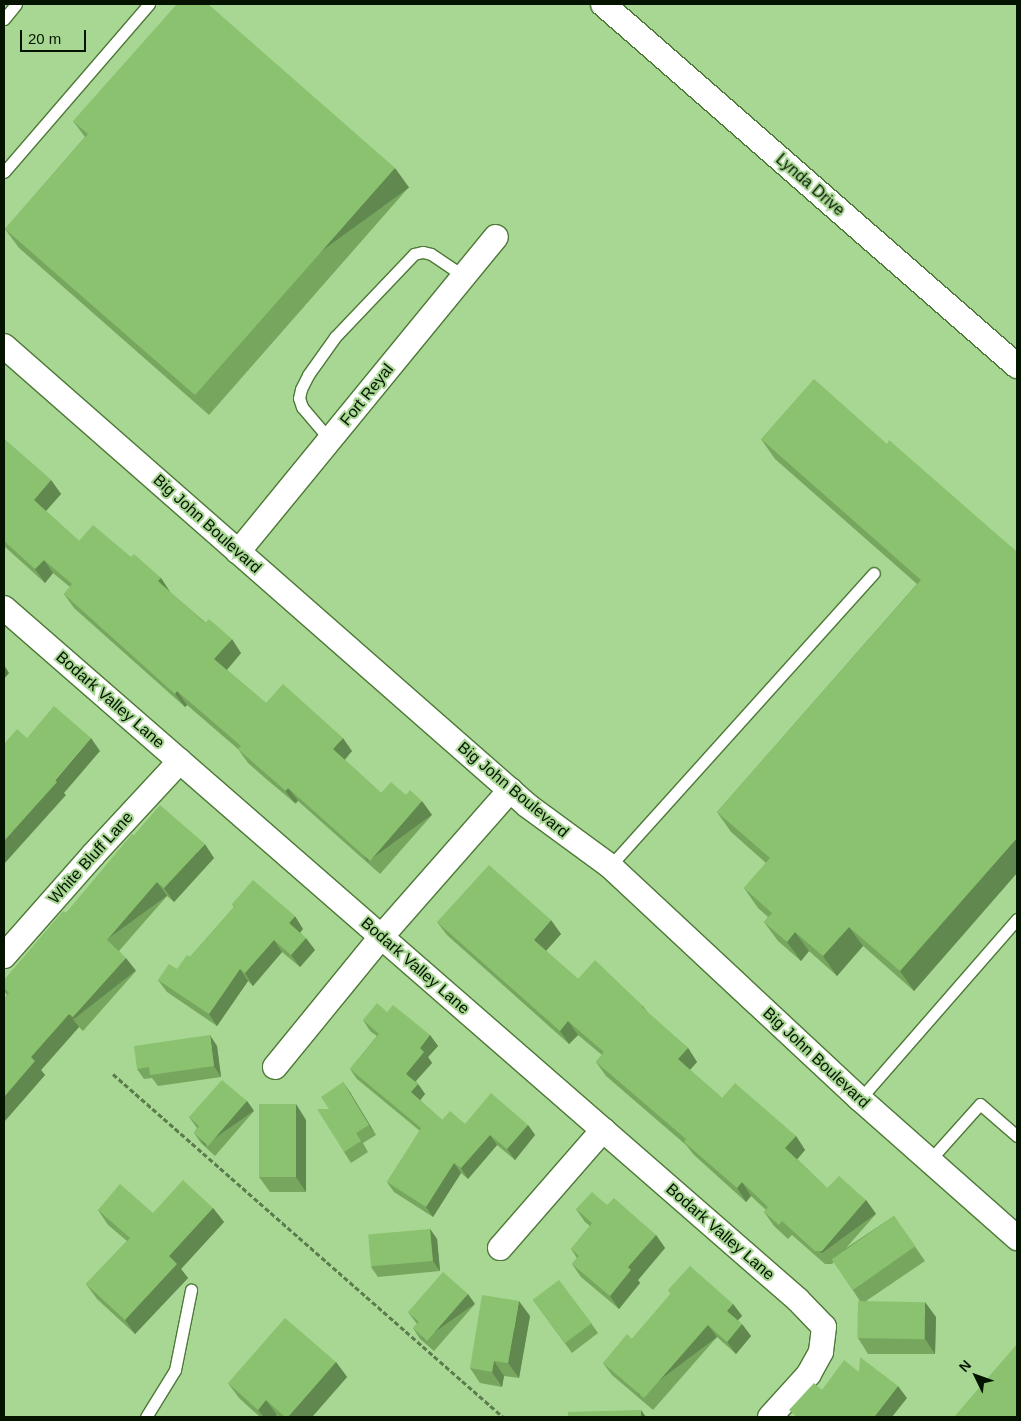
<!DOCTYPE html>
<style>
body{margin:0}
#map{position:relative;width:1021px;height:1421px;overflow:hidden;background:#a7d792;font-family:Arial,sans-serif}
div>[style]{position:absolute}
.path>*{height:3px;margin-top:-1.5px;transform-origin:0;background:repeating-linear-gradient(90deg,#5c7c4e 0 5px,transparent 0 7.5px)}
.roads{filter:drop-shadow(1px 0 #4e7938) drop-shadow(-1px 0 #4e7938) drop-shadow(0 1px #4e7938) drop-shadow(0 -1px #4e7938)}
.lane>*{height:11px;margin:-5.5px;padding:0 5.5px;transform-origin:5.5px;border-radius:5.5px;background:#fff}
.street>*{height:24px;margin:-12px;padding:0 12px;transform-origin:12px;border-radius:12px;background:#fff}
.wall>*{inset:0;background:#77a75f}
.shaded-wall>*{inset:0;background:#61884e;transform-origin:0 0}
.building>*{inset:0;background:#8ac26f;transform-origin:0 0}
span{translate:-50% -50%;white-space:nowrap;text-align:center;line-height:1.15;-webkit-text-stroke:4px #a7d792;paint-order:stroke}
.street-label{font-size:16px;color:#051400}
.frame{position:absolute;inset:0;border:5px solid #051400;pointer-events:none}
.north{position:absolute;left:951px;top:1351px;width:50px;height:50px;-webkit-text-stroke:4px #a7d792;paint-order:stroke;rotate:312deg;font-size:14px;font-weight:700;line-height:20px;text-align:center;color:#051400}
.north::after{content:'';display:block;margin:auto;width:18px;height:22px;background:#051400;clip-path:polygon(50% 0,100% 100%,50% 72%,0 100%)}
.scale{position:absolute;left:20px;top:30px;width:66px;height:22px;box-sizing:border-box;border:2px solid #051400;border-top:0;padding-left:6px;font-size:15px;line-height:18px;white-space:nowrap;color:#051400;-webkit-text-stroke:4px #a7d792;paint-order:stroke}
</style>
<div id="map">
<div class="path">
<i style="left:113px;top:1074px;width:519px;rotate:41.33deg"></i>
</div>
<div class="roads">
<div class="lane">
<i style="left:4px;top:19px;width:19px;rotate:-51deg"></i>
<i style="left:4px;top:172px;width:222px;rotate:-49.2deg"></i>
<i style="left:330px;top:440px;width:43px;rotate:-130.3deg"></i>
<i style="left:302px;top:407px;width:9px;rotate:-108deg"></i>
<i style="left:299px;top:398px;width:9px;rotate:-77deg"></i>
<i style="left:301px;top:389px;width:16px;rotate:-63deg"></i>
<i style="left:308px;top:375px;width:47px;rotate:-54.6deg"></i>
<i style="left:335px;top:337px;width:115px;rotate:-46.4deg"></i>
<i style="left:414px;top:254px;width:9px;rotate:-13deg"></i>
<i style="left:423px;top:252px;width:8px;rotate:14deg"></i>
<i style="left:431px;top:254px;width:40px;rotate:34deg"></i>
<i style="left:610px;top:866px;width:394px;rotate:-48deg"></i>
<i style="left:860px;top:1099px;width:239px;rotate:-48.9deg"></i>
<i style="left:929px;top:1161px;width:76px;rotate:-48.2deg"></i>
<i style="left:980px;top:1104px;width:49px;rotate:40.9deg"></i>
<i style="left:146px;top:1417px;width:55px;rotate:-58.3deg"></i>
<i style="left:175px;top:1370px;width:82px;rotate:-78.7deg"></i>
</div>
<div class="street">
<i style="left:603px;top:4px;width:550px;rotate:41.17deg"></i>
<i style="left:4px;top:346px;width:697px;rotate:41.28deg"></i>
<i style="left:528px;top:806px;width:102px;rotate:36.2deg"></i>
<i style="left:610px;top:866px;width:342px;rotate:43deg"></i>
<i style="left:860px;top:1099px;width:210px;rotate:41.5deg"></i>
<i style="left:238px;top:552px;width:407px;rotate:-50.7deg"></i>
<i style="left:4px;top:608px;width:1053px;rotate:41.07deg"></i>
<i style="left:798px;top:1300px;width:37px;rotate:46deg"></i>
<i style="left:824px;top:1327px;width:25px;rotate:97deg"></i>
<i style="left:821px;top:1352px;width:25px;rotate:119deg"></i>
<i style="left:809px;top:1374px;width:58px;rotate:132.2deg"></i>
<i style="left:4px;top:956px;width:135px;rotate:-48.6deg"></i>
<i style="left:93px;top:855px;width:128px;rotate:-47.2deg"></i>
<i style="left:275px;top:1067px;width:168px;rotate:-50.8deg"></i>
<i style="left:381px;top:937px;width:196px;rotate:-48.7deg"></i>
<i style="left:500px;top:1248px;width:157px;rotate:-48.9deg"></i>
</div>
</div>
<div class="wall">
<i style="clip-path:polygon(73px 121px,409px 187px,209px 415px,19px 248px,5px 229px,85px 137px)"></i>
<i style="clip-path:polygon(4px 439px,51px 480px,61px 494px,46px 511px,79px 541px,131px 557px,161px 578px,170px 592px,241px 653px,227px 670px,266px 703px,352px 751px,345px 760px,381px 793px,406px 795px,432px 815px,380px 874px,298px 801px,296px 804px,265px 778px,248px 763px,238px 749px,187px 705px,185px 707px,74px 608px,64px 594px,70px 587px,53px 573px,45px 583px,4px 546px)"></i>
<i style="clip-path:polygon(761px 439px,887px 444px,1017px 552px,1017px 873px,914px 991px,863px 946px,837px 976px,809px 951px,801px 961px,778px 941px,764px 922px,768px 917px,758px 908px,744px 888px,766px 863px,731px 832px,717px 812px,917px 584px,775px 459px)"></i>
<i style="clip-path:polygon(134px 835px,214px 858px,174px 902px,167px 896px,119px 951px,136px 971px,83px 1031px,79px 1027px,41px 1070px,45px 1075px,4px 1122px,4px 999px,7px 995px,4px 991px,4px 980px,66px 913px)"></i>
<i style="clip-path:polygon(232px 904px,303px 929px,300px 932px,315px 950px,300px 967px,282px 952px,253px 986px,248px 981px,217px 1026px,167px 992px,158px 980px,177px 969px,190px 957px,234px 907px)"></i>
<i style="clip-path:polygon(437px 922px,561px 934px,546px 951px,578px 979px,643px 1006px,648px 1013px,688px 1048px,697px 1062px,690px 1070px,722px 1098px,796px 1136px,805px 1150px,797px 1159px,827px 1188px,866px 1200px,876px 1214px,846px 1248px,894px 1216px,925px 1261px,866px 1301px,936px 1317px,935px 1354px,868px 1354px,858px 1338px,860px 1301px,834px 1262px,832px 1264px,825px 1264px,792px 1235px,788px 1239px,774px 1226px,764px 1212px,766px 1210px,751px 1196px,746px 1202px,694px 1155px,686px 1145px,606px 1076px,596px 1062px,602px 1055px,578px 1035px,569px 1044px,447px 935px)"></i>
<i style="clip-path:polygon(387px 1012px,430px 1035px,438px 1046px,428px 1057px,432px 1063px,416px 1081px,418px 1084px,425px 1094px,420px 1100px,442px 1120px,465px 1124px,528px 1125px,535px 1135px,515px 1160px,497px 1145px,468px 1179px,461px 1173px,433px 1217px,394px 1192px,387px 1182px,420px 1131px,357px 1079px,350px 1069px,377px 1036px,370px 1031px,363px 1020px)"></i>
<i style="clip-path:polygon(217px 1046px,221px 1077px,158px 1086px,152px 1078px,144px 1079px,137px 1069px)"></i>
<i style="clip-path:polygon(343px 1082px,376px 1135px,363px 1143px,368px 1152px,351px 1163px,344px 1152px,329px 1109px)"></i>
<i style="clip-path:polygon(247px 1101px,254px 1111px,215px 1156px,201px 1143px,194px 1133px,197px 1128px,189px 1117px)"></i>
<i style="clip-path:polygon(306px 1120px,306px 1192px,270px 1192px,259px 1177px)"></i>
<i style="clip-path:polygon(607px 1205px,656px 1235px,665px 1248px,638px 1280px,640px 1283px,619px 1309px,581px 1277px,572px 1264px,577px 1258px,571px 1249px,590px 1226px,585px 1222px,576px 1209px)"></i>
<i style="clip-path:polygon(213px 1208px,224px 1222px,181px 1269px,188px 1278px,135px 1334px,97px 1299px,86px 1284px,127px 1241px,108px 1225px,98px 1210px,153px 1213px)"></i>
<i style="clip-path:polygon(430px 1229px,437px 1239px,440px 1271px,378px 1277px,371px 1267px)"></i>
<i style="clip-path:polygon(668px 1290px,733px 1304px,742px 1316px,738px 1320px,751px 1336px,736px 1354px,717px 1337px,653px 1410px,612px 1375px,603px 1363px,632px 1339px,671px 1294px)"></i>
<i style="clip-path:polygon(533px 1300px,591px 1323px,598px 1333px,572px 1353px)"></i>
<i style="clip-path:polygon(475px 1304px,434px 1351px,420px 1339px,413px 1328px,417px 1324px,408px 1312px)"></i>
<i style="clip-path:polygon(530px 1316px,519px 1378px,504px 1376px,502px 1387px,480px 1383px,470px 1368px)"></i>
<i style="clip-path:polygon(336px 1362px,347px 1377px,312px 1417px,279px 1417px,277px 1415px,275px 1417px,260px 1417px,239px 1398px,228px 1383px)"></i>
</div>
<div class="shaded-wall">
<i style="left:395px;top:168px;width:24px;height:303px;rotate:54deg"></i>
<i style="clip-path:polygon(51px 480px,61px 494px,44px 513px,34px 500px)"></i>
<i style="clip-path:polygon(44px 560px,53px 573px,45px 583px,35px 569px)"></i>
<i style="left:161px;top:578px;width:17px;height:4px;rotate:57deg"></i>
<i style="clip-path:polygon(232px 639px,241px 653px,224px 673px,214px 659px)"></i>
<i style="clip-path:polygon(4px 665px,9px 673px,4px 679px)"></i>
<i style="clip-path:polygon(177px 691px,187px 705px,185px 707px,175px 694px)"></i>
<i style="clip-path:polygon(91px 738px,100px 751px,64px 793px,66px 795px,4px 864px,4px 841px)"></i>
<i style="clip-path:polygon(343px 738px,352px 751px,342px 762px,333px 749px)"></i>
<i style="left:288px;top:788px;width:16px;height:4px;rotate:52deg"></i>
<i style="left:422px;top:801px;width:17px;height:79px;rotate:54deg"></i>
<i style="clip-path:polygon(1017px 838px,1017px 873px,914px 991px,900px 971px)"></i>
<i style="clip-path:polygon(205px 844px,214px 858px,174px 902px,164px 888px)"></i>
<i style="left:157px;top:882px;width:17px;height:77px;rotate:54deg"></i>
<i style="clip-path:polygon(295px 916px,303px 929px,298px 935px,289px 923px)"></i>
<i style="clip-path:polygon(551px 920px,561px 934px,544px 953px,534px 940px)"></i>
<i style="clip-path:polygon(849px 927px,863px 946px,837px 976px,823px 956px)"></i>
<i style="clip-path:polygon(795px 932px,809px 951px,801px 961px,787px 942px)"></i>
<i style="clip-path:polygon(306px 938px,315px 950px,300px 967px,291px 955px)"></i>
<i style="clip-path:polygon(274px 940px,282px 952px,253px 986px,245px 973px)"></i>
<i style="left:126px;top:958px;width:16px;height:79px;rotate:52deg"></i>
<i style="clip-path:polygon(240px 969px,248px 981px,217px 1026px,209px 1014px)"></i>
<i style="clip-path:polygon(69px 1014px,79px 1027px,41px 1070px,45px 1075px,4px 1122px,4px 1097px,31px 1057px)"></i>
<i style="clip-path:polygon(568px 1021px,578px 1035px,569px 1044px,560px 1031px)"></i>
<i style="clip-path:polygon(210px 1035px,217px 1046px,221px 1077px,214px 1066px)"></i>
<i style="clip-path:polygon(430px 1035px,438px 1046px,428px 1057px,432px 1063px,413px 1084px,406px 1074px,420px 1048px)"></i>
<i style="clip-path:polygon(688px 1048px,697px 1062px,687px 1073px,678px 1059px)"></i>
<i style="clip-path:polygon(343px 1082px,350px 1092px,376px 1135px,369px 1125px)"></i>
<i style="clip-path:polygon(418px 1084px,425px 1094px,418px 1103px,411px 1092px)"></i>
<i style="left:247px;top:1101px;width:12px;height:60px;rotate:55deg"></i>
<i style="clip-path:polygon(296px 1104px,306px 1120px,306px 1192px,296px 1177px)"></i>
<i style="clip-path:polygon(528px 1125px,535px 1135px,515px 1160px,507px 1149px)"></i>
<i style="clip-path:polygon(490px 1135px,497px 1145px,468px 1179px,461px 1168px)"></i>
<i style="clip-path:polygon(796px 1136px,805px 1150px,795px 1162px,785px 1148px)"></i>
<i style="clip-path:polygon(454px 1163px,461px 1173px,433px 1217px,426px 1207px)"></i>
<i style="clip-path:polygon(742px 1182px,751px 1196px,746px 1202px,737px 1188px)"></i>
<i style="left:866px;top:1200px;width:17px;height:67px;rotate:54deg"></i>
<i style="clip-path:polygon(213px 1208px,224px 1222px,181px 1269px,188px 1278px,135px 1334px,125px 1320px,169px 1256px)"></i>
<i style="clip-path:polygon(430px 1229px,437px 1239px,440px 1271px,433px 1261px)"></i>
<i style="clip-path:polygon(656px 1235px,665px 1248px,638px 1280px,640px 1283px,619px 1309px,610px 1296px,628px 1267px)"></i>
<i style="left:468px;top:1294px;width:12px;height:62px;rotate:55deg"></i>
<i style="clip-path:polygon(519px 1301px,530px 1316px,519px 1378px,508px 1363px)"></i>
<i style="clip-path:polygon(925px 1302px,936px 1317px,935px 1354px,925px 1339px)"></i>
<i style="clip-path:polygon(733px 1304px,742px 1316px,735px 1323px,727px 1311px)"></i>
<i style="clip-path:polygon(742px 1324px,751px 1336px,736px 1354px,727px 1342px)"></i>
<i style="left:708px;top:1325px;width:15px;height:97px;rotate:53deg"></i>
<i style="clip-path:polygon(494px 1361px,504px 1376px,502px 1387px,492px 1372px)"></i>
<i style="clip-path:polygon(336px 1362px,347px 1377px,312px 1417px,288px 1417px)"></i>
<i style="clip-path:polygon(898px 1386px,907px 1398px,892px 1417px,874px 1417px)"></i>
<i style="clip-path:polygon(266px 1400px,277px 1415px,275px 1417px,264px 1417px,258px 1410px)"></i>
<i style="clip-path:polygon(641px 1410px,646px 1417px,641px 1417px)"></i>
</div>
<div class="building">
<i style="clip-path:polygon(177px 4px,208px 4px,395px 168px,195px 395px,5px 229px,88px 134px,73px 121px)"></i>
<i style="clip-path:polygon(814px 379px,887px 444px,889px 440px,1017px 552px,1017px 838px,900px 971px,849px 927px,823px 956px,795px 932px,787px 942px,764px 922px,772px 913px,744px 888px,770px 858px,717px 812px,921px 580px,761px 439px)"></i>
<i style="clip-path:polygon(4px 439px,51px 480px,34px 500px,79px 541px,93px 525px,131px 557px,134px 554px,161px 578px,158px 581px,205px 623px,209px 619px,232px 639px,214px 659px,266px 703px,283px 684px,343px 738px,333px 749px,381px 793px,391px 782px,406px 795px,410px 790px,422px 801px,370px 861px,288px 788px,286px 791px,256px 765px,238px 749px,241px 746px,177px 691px,175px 694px,64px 594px,72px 584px,44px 560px,35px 569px,4px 541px)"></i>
<i style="clip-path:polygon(54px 706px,91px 738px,55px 780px,57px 782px,4px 841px,4px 744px,17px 729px,27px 738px)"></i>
<i style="clip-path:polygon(160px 805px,205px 844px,164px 888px,157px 882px,107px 940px,126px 958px,73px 1017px,69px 1014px,31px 1057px,35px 1061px,4px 1097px,4px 999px,9px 993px,4px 988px,4px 980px,63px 911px,66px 913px,132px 834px,134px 835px)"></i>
<i style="clip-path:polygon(489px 865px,551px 920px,534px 940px,578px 979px,595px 960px,643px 1006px,642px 1007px,688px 1048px,678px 1059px,722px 1098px,735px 1083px,796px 1136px,785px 1148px,827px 1188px,839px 1176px,866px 1200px,822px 1251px,815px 1251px,782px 1221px,779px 1225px,764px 1212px,768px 1207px,742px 1182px,737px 1188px,684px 1142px,686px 1139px,596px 1062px,604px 1052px,568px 1021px,560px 1031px,437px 922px)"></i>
<i style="clip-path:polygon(253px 880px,295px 916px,289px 923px,306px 938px,291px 955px,274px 940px,245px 973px,240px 969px,209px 1014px,158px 980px,169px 964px,177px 969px,187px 955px,190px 957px,235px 906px,232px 904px)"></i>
<i style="clip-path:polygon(377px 1003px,387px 1012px,393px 1005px,430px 1035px,420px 1048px,424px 1052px,406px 1074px,418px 1084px,411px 1092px,442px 1120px,450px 1111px,465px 1124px,491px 1093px,528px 1125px,507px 1149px,490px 1135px,461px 1168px,454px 1163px,426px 1207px,387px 1182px,421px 1128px,350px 1069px,379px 1034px,363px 1020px)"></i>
<i style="clip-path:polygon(210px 1035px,214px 1066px,150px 1075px,149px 1067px,137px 1069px,134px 1046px)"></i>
<i style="clip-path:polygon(222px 1080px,247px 1101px,208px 1146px,194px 1133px,199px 1126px,189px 1117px)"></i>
<i style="clip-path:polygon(343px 1082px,369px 1125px,356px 1133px,361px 1141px,344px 1152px,317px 1109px,329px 1109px,321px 1097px)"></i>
<i style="left:296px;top:1104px;width:73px;height:37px;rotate:90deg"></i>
<i style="clip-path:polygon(183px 1180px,213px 1208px,169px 1256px,177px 1264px,125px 1320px,86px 1284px,130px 1238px,98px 1210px,120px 1184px,153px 1213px)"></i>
<i style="clip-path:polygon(592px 1192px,607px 1205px,614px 1198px,656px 1235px,628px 1267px,631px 1270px,610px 1296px,572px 1264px,579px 1256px,571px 1249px,592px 1223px,576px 1209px)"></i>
<i style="left:894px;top:1216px;width:37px;height:76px;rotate:55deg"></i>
<i style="left:430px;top:1229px;width:32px;height:62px;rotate:85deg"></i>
<i style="clip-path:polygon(690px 1266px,733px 1304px,727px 1311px,742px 1324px,727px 1342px,708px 1325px,644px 1398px,603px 1363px,627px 1334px,632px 1339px,671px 1293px,668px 1290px)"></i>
<i style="clip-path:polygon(443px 1272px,468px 1294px,427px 1341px,413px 1328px,419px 1322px,408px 1312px)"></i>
<i style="left:559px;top:1280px;width:54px;height:33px;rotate:53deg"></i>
<i style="clip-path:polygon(482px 1295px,519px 1301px,508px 1363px,494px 1361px,492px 1372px,470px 1368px)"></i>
<i style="left:858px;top:1301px;width:67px;height:37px;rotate:1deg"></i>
<i style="clip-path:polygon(285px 1318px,336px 1362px,288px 1417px,285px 1417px,266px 1400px,258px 1410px,228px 1383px)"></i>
<i style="clip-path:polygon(1017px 1344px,1017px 1417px,954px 1417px)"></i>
<i style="clip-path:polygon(860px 1357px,898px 1386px,874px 1417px,797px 1417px,789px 1410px,814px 1383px,822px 1390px,844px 1360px,859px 1372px)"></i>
<i style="clip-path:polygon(641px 1410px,641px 1417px,568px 1417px,568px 1412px)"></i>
</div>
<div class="street-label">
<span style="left:810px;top:185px;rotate:41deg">Lynda Drive</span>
<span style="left:367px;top:395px;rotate:-51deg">Fort Reyal</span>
<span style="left:207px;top:524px;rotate:42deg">Big John Boulevard</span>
<span style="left:110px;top:700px;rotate:41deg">Bodark Valley Lane</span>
<span style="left:513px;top:790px;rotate:40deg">Big John Boulevard</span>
<span style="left:91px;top:858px;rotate:-48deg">White Bluff Lane</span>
<span style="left:415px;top:966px;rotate:41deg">Bodark Valley Lane</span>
<span style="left:816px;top:1058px;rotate:43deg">Big John Boulevard</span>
<span style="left:720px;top:1232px;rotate:41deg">Bodark Valley Lane</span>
</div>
<div class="frame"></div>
<div class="north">N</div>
<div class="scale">20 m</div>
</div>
